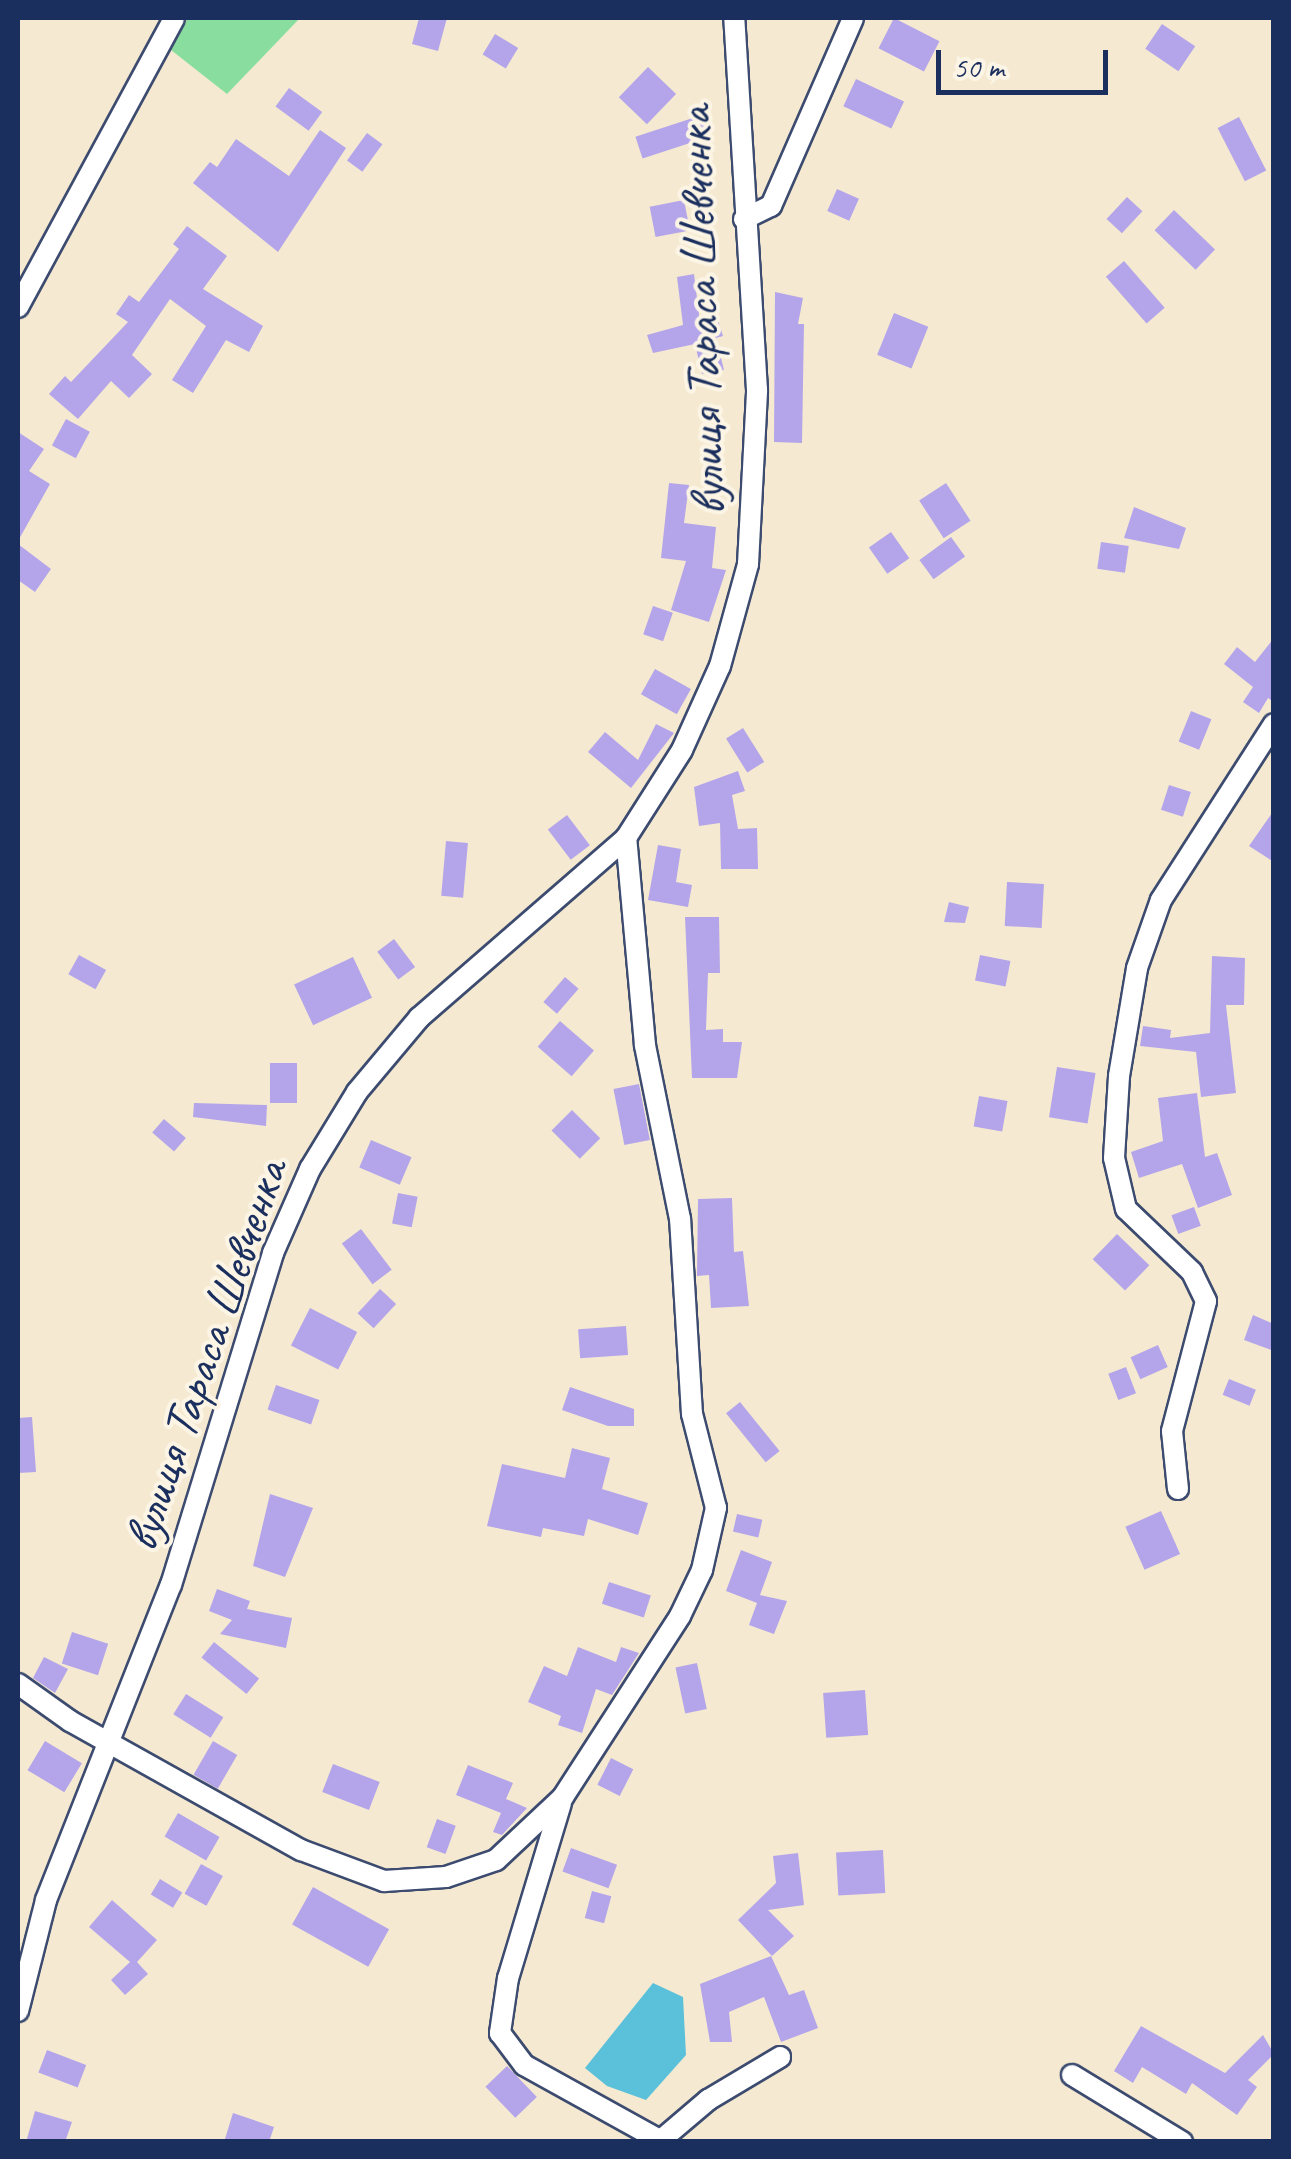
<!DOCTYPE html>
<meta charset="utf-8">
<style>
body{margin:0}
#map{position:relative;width:1291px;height:2159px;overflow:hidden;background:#f5ead1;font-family:Caveat,sans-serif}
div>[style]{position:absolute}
.green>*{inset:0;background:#89de9f}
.water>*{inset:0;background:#5bc0d9}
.building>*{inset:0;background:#b4a5ea;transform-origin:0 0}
.roads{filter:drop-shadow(2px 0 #3c4b6f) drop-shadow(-2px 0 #3c4b6f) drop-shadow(0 2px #3c4b6f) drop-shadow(0 -2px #3c4b6f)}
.street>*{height:20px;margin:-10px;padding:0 10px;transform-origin:10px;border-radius:10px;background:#fff}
span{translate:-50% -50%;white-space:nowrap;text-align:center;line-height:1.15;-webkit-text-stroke:8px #fcf5e5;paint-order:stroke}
.street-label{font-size:50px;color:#1b2f5e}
.frame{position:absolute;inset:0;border:20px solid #1b2f5e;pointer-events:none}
.scale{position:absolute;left:936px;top:50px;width:172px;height:45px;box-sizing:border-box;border:5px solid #1b2f5e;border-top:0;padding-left:12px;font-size:30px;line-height:35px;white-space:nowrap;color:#1b2f5e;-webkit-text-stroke:8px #fcf5e5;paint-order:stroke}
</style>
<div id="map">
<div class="green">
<i style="clip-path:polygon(188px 18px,300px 18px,227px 94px,171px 50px)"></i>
</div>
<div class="water">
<i style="clip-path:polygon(653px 1983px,683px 1997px,686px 2055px,646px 2100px,607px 2086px,585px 2068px)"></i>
</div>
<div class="building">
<i style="clip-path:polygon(419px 18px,447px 18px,438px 51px,412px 44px)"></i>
<i style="left:894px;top:18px;width:51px;height:34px;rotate:27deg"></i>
<i style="left:1162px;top:24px;width:40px;height:30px;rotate:34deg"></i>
<i style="left:495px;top:34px;width:27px;height:24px;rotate:31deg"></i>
<i style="left:648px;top:67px;width:39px;height:42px;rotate:44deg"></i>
<i style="left:856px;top:79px;width:53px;height:30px;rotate:25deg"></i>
<i style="left:289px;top:88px;width:41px;height:23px;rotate:36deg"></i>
<i style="left:702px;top:115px;width:23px;height:70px;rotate:72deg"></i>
<i style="left:1239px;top:117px;width:60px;height:24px;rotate:63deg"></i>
<i style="clip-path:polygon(320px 130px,346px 148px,278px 252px,193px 183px,210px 162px,217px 167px,236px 139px,289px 176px)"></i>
<i style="left:367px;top:133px;width:19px;height:34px;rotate:36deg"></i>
<i style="left:837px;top:189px;width:24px;height:24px;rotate:24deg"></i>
<i style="left:1127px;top:197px;width:21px;height:30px;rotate:43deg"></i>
<i style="left:684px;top:200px;width:31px;height:35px;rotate:79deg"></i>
<i style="left:1174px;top:210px;width:57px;height:28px;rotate:44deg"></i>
<i style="clip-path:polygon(187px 226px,227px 256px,203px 289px,263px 326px,249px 352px,226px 340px,193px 393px,172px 380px,206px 326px,170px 299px,132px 355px,152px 374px,129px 398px,111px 381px,78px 419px,49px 394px,65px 376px,71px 382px,128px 322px,116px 314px,129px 295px,139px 302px,179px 249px,173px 244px)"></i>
<i style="left:1124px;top:261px;width:62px;height:24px;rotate:49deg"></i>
<i style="clip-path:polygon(694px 274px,700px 322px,717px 317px,723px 336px,716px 338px,724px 370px,702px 374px,695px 344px,653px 353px,647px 335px,683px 325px,677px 277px)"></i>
<i style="clip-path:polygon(775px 292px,803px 298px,798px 324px,804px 324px,802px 443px,774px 442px)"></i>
<i style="left:894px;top:313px;width:37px;height:45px;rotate:22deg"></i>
<i style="left:66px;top:419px;width:27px;height:30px;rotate:28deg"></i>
<i style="clip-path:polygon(18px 432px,44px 449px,29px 471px,50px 484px,18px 541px)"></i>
<i style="clip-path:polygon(669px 483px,689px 485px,684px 523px,716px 527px,712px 568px,726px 570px,709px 622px,671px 610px,686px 561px,661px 558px)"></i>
<i style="left:946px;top:483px;width:45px;height:32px;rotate:57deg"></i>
<i style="clip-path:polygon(1134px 507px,1186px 528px,1179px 549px,1124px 538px)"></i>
<i style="left:891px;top:532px;width:32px;height:27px;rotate:55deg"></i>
<i style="left:951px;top:537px;width:24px;height:39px;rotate:54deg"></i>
<i style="left:1101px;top:542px;width:28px;height:27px;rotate:8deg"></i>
<i style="clip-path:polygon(18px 544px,51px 569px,35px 592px,18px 580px)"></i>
<i style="left:653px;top:606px;width:21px;height:30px;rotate:19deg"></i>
<i style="clip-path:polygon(1274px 638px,1274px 702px,1268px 698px,1259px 713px,1243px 702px,1253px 687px,1224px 664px,1237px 647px,1255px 662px)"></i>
<i style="left:655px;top:669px;width:41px;height:29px;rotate:29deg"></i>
<i style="left:1191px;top:711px;width:22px;height:33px;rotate:22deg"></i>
<i style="clip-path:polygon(656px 724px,674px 733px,631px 788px,588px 752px,605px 732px,638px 760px)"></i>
<i style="left:743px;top:728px;width:40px;height:20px;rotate:58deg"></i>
<i style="clip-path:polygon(738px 771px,745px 791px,732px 795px,738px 829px,757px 828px,758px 869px,721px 869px,720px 823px,699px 826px,694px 787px)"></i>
<i style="left:1169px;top:785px;width:23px;height:26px;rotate:18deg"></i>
<i style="clip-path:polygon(1274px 810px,1274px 862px,1249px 846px)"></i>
<i style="left:567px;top:815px;width:38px;height:24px;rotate:53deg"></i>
<i style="left:446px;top:841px;width:22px;height:55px;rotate:5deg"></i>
<i style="clip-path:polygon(658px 845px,681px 849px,676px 882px,692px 885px,688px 907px,648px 900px)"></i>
<i style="left:1007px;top:882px;width:37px;height:44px;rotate:3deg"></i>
<i style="clip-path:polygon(949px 902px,969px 907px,965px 923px,944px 922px)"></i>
<i style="clip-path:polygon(685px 917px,719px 917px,720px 973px,708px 973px,706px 1030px,723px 1029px,723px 1042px,742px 1042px,737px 1078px,692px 1078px)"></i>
<i style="left:394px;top:939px;width:35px;height:21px;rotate:53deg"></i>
<i style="left:79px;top:955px;width:31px;height:22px;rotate:29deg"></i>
<i style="left:980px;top:955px;width:31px;height:26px;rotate:11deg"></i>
<i style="clip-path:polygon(1212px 956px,1245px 958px,1244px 1005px,1226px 1005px,1236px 1093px,1201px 1097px,1196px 1052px,1140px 1046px,1143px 1026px,1171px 1030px,1170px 1038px,1210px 1033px)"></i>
<i style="left:353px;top:957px;width:45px;height:65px;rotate:65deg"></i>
<i style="left:565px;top:977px;width:18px;height:33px;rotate:41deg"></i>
<i style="left:560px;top:1021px;width:45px;height:34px;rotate:41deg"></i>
<i style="left:270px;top:1063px;width:27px;height:40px"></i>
<i style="left:1057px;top:1067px;width:39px;height:51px;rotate:9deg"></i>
<i style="left:639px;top:1084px;width:57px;height:26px;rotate:79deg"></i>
<i style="clip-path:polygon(1197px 1093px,1205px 1157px,1217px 1153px,1232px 1195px,1198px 1208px,1182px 1164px,1139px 1178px,1131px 1152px,1163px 1141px,1158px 1098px)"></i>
<i style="left:979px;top:1096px;width:29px;height:31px;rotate:10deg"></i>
<i style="clip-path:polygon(194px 1103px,267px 1105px,266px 1126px,193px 1117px)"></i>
<i style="left:572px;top:1110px;width:40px;height:29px;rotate:45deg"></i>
<i style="left:164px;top:1119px;width:29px;height:18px;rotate:41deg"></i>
<i style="left:371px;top:1140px;width:44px;height:30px;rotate:23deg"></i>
<i style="left:398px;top:1193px;width:20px;height:31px;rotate:11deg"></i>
<i style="clip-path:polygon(732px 1198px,734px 1252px,743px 1251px,749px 1306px,711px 1308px,709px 1275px,697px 1276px,698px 1199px)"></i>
<i style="left:1194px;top:1207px;width:20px;height:24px;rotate:70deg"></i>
<i style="left:361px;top:1229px;width:51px;height:24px;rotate:53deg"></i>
<i style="left:1117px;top:1234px;width:45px;height:35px;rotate:44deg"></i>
<i style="left:380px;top:1289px;width:22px;height:33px;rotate:43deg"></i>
<i style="left:310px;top:1308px;width:53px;height:42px;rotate:27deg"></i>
<i style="clip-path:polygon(1253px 1315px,1274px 1324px,1274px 1351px,1244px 1340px)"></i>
<i style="left:626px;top:1326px;width:29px;height:48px;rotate:86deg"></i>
<i style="left:1158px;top:1345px;width:24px;height:30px;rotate:66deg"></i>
<i style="left:1126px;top:1367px;width:28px;height:19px;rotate:69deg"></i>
<i style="left:1229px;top:1379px;width:29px;height:17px;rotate:22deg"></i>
<i style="left:276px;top:1385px;width:46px;height:26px;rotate:19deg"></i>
<i style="clip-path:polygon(570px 1387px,634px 1409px,634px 1426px,608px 1426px,562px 1410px)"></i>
<i style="left:740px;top:1402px;width:63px;height:18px;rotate:51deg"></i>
<i style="clip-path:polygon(32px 1417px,36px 1472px,18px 1473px,18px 1418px)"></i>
<i style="clip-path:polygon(572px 1448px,610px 1458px,602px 1489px,648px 1503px,638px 1535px,588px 1519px,584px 1536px,543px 1528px,541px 1537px,487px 1526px,502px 1464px,565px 1478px)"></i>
<i style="clip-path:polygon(270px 1494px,313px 1508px,285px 1577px,253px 1566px)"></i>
<i style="left:1161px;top:1511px;width:47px;height:39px;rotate:66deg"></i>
<i style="left:737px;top:1514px;width:26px;height:18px;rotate:13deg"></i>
<i style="clip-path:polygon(741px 1550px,772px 1562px,760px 1595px,787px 1601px,774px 1634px,749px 1625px,757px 1603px,726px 1591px)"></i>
<i style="left:609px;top:1582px;width:44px;height:23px;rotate:18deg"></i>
<i style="clip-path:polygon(217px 1589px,250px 1601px,247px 1609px,292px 1618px,286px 1648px,220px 1634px,232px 1620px,209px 1611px)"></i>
<i style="left:72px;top:1632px;width:38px;height:33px;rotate:18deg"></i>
<i style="left:214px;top:1642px;width:58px;height:20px;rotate:39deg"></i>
<i style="clip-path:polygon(578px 1647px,616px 1662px,621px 1647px,639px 1653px,612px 1695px,596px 1689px,582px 1733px,558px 1725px,561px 1716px,528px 1702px,544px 1666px,567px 1676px)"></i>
<i style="clip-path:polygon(44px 1657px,68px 1669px,55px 1693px,33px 1678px)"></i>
<i style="left:697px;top:1663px;width:47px;height:22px;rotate:78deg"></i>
<i style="left:865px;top:1690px;width:45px;height:42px;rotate:86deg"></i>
<i style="left:186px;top:1694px;width:44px;height:24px;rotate:32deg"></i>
<i style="left:45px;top:1741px;width:43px;height:34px;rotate:31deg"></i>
<i style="left:213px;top:1741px;width:28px;height:39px;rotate:30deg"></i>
<i style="left:611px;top:1758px;width:25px;height:30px;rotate:27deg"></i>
<i style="left:333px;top:1764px;width:50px;height:30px;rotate:21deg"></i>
<i style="clip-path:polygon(468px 1765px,513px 1783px,506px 1799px,527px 1808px,502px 1835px,493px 1832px,501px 1813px,456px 1795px)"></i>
<i style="left:178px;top:1813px;width:48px;height:27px;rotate:30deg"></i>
<i style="left:437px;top:1819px;width:20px;height:30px;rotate:20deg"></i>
<i style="left:571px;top:1848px;width:49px;height:25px;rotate:20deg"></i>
<i style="left:883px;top:1850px;width:43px;height:47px;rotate:87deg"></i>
<i style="clip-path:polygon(798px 1853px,804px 1905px,768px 1910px,794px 1936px,772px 1956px,738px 1920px,776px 1883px,773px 1856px)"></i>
<i style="left:201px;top:1864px;width:25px;height:34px;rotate:29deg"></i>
<i style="left:160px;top:1879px;width:26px;height:18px;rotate:31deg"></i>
<i style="left:313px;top:1887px;width:87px;height:43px;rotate:29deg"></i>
<i style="left:592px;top:1891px;width:20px;height:28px;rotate:15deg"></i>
<i style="clip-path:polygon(112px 1900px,157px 1940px,137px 1962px,148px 1974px,125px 1995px,111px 1980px,130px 1962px,89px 1927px)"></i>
<i style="clip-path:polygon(771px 1956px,789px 1995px,804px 1990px,818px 2028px,781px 2042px,764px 1997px,729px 2012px,732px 2042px,710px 2042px,700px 1984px)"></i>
<i style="clip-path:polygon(1141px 2026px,1225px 2073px,1263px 2035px,1274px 2054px,1248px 2080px,1257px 2087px,1237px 2115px,1192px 2083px,1186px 2094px,1142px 2067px,1133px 2083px,1114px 2071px)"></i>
<i style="left:47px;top:2050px;width:42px;height:24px;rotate:21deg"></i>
<i style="left:507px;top:2066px;width:43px;height:30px;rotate:46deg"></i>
<i style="clip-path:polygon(35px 2111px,72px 2122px,65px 2142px,26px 2142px)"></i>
<i style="clip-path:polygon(233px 2113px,274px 2127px,269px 2142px,224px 2142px)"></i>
</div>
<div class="roads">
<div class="street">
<i style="left:744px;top:219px;width:30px;rotate:-26deg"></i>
<i style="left:771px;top:206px;width:205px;rotate:-66.4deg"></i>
<i style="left:18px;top:307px;width:328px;rotate:-61.6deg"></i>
<i style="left:1178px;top:1489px;width:58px;rotate:-95.9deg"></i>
<i style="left:1172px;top:1431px;width:134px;rotate:-75.3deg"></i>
<i style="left:1206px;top:1301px;width:32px;rotate:-116deg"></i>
<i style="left:1192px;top:1272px;width:91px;rotate:-136.3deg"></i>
<i style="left:1126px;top:1209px;width:52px;rotate:-103.2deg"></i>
<i style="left:1114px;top:1158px;width:82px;rotate:-86.5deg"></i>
<i style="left:1119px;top:1076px;width:109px;rotate:-80.5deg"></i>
<i style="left:1137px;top:968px;width:72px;rotate:-70.6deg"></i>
<i style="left:1161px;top:900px;width:209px;rotate:-57.3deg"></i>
<i style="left:18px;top:1684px;width:64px;rotate:35.4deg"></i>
<i style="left:70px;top:1721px;width:265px;rotate:29.2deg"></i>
<i style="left:301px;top:1850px;width:89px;rotate:20.5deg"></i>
<i style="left:384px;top:1881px;width:62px;rotate:-3.7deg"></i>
<i style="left:446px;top:1877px;width:53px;rotate:-18.8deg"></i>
<i style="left:496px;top:1860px;width:92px;rotate:-43.2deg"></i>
<i style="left:563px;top:1797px;width:216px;rotate:-57.1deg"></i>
<i style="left:680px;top:1616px;width:51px;rotate:-64.4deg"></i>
<i style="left:702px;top:1570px;width:64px;rotate:-77.3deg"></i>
<i style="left:716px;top:1508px;width:97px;rotate:-104.3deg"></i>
<i style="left:692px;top:1414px;width:195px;rotate:-93.5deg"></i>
<i style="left:680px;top:1219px;width:177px;rotate:-101.4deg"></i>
<i style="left:645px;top:1045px;width:208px;rotate:-95.2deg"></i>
<i style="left:561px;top:1803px;width:183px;rotate:106.8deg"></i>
<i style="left:508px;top:1978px;width:56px;rotate:98.3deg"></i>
<i style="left:500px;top:2033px;width:40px;rotate:53deg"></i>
<i style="left:524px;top:2065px;width:159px;rotate:29deg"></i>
<i style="left:18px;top:2011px;width:114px;rotate:-75.8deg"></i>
<i style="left:46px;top:1900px;width:339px;rotate:-68.4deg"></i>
<i style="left:171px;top:1585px;width:347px;rotate:-72.9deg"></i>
<i style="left:273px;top:1253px;width:92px;rotate:-66.2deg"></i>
<i style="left:310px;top:1169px;width:90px;rotate:-58.6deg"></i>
<i style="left:357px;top:1092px;width:97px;rotate:-50deg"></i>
<i style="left:419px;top:1018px;width:274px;rotate:-41deg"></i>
<i style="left:626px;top:838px;width:104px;rotate:-57.5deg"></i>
<i style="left:682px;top:750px;width:92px;rotate:-65.7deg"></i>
<i style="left:720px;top:666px;width:106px;rotate:-74.6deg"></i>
<i style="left:748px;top:564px;width:174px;rotate:-87deg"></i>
<i style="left:757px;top:390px;width:373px;rotate:-93.5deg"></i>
<i style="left:1072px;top:2075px;width:129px;rotate:31.3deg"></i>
<i style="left:661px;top:2140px;width:62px;rotate:-40.4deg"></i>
<i style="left:708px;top:2100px;width:84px;rotate:-30.8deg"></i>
</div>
</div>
<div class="street-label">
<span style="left:701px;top:311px;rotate:-92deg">вулиця Тараса Шевченка</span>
<span style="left:205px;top:1355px;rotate:-71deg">вулиця Тараса Шевченка</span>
</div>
<div class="frame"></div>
<div class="scale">50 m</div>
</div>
